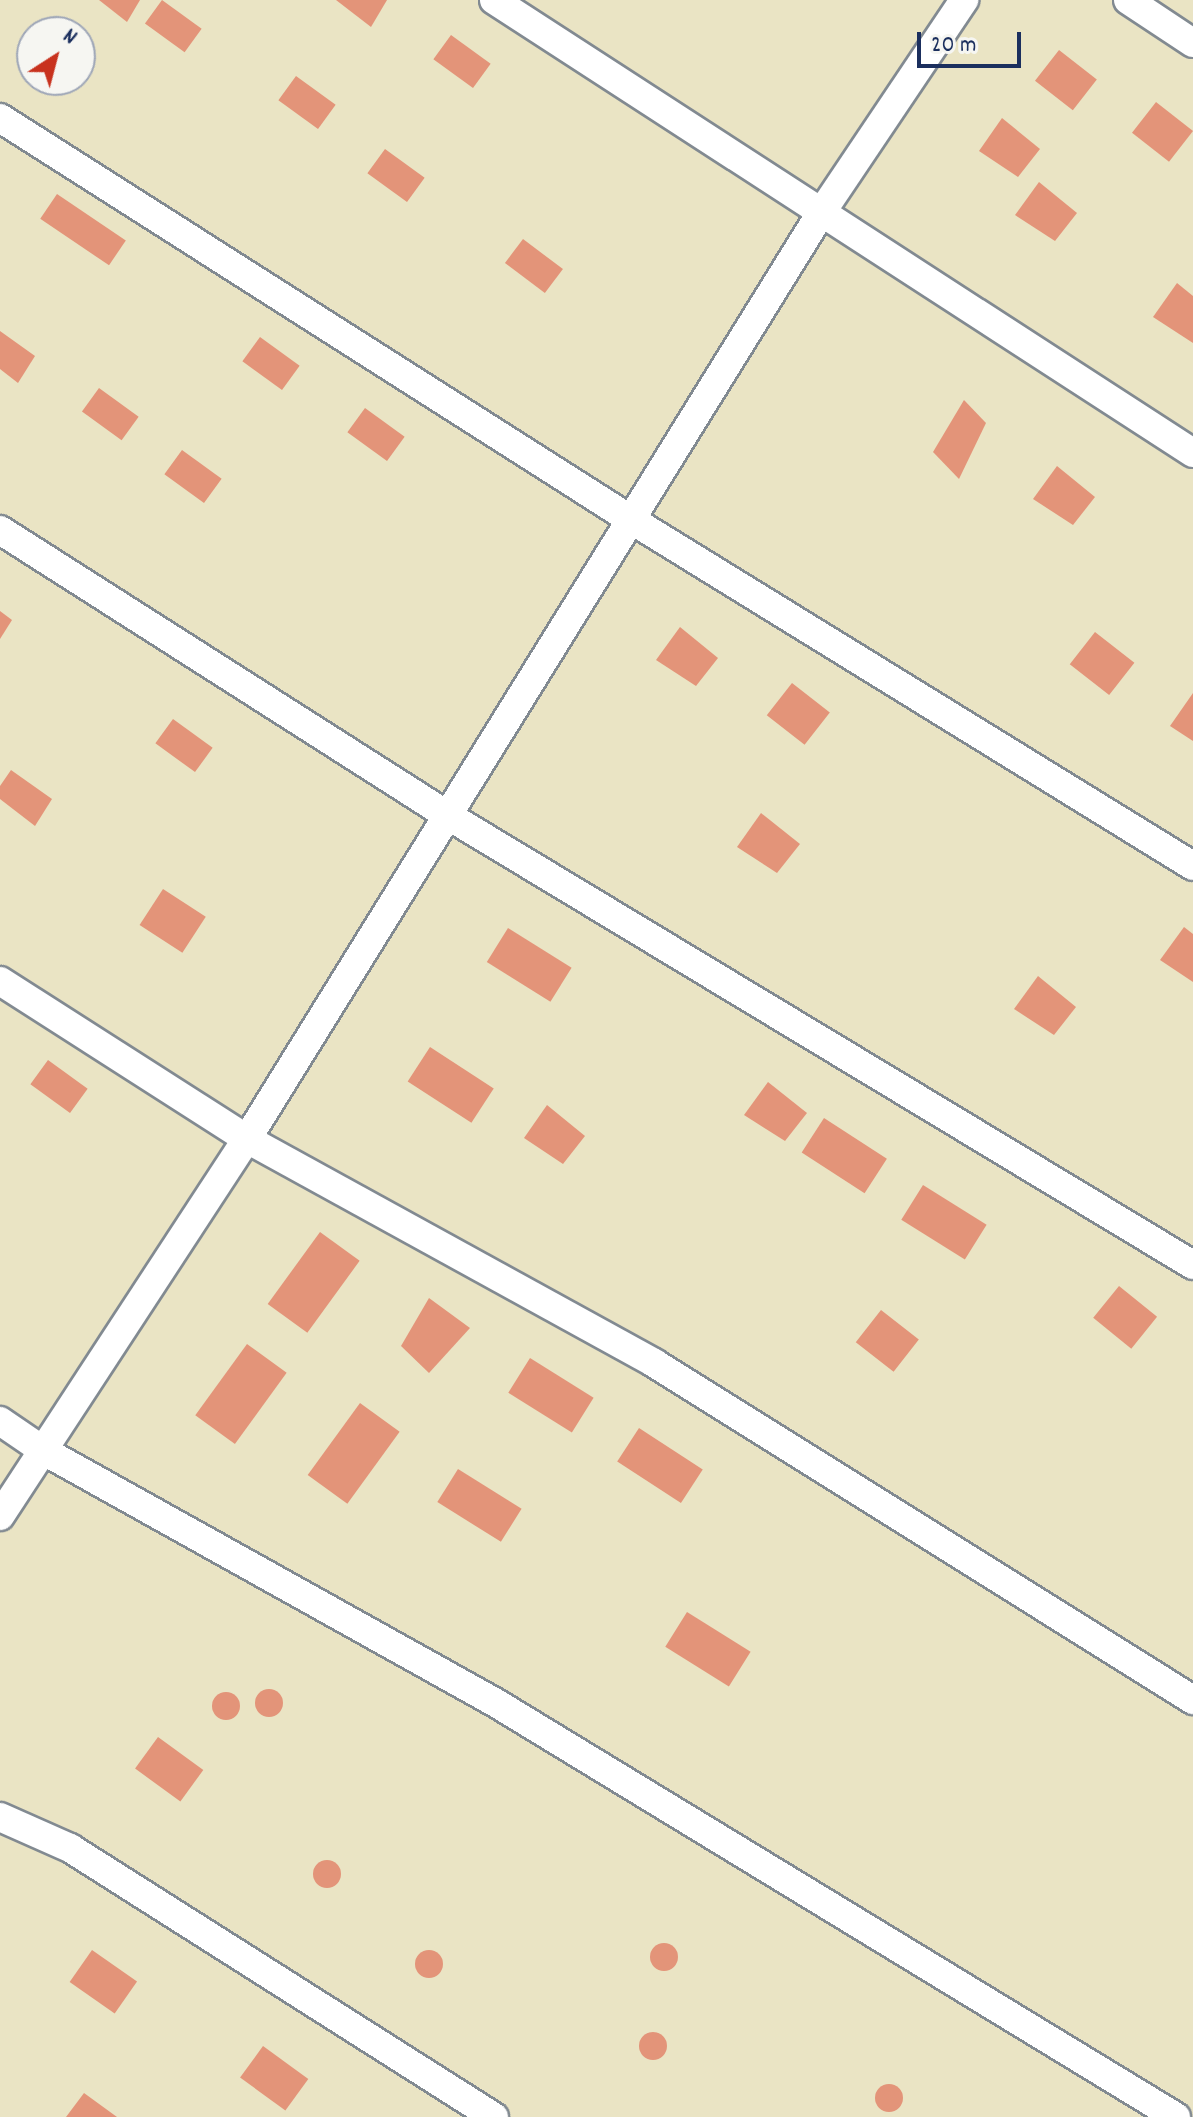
<!DOCTYPE html>
<style>
body{margin:0}
#map{position:relative;width:1193px;height:2117px;overflow:hidden;background:#eae4c4;font-family:Dekko,sans-serif}
div>[style]{position:absolute}
.building>*{inset:0;background:#e39479;transform-origin:0 0}
.round{border-radius:50%}
.roads{filter:drop-shadow(2px 0 #828a91) drop-shadow(-2px 0 #828a91) drop-shadow(0 2px #828a91) drop-shadow(0 -2px #828a91)}
.minor>*{height:28px;margin:-14px;padding:0 14px;transform-origin:14px;border-radius:14px;background:#fff}
span{translate:-50% -50%;white-space:nowrap;text-align:center;line-height:1.15;-webkit-text-stroke:6px #f6f6f2;paint-order:stroke}
.north{position:absolute;left:16px;top:16px;width:80px;height:80px;box-sizing:border-box;background:#f6f6f2;border:2px solid #9ea6b7;border-radius:50%;rotate:36deg;font-size:22px;font-weight:700;line-height:32px;text-align:center;color:#1b2f5e}
.north::after{content:'';display:block;margin:auto;width:28px;height:36px;background:#c8321e;clip-path:polygon(50% 0,100% 100%,50% 72%,0 100%)}
.scale{position:absolute;left:917px;top:32px;width:104px;height:36px;box-sizing:border-box;border:4px solid #1b2f5e;border-top:0;padding-left:10px;font-size:24px;line-height:28px;white-space:nowrap;color:#1b2f5e;-webkit-text-stroke:6px #f6f6f2;paint-order:stroke}
</style>
<div id="map">
<div class="building">
<i style="clip-path:polygon(99px 0,140px 0,127px 22px)"></i>
<i style="left:162px;top:0;width:49px;height:29px;rotate:36deg"></i>
<i style="clip-path:polygon(336px 0,387px 0,371px 27px)"></i>
<i style="left:451px;top:35px;width:49px;height:30px;rotate:36deg"></i>
<i style="left:1059px;top:50px;width:48px;height:39px;rotate:38deg"></i>
<i style="left:296px;top:76px;width:49px;height:30px;rotate:36deg"></i>
<i style="left:1156px;top:102px;width:47px;height:39px;rotate:38deg"></i>
<i style="clip-path:polygon(1002px 118px,1040px 149px,1018px 177px,979px 151px)"></i>
<i style="left:385px;top:149px;width:49px;height:30px;rotate:36deg"></i>
<i style="clip-path:polygon(1039px 182px,1077px 213px,1055px 241px,1015px 215px)"></i>
<i style="left:57px;top:194px;width:83px;height:30px;rotate:34deg"></i>
<i style="left:523px;top:239px;width:50px;height:30px;rotate:37deg"></i>
<i style="clip-path:polygon(1177px 283px,1193px 296px,1193px 343px,1153px 317px)"></i>
<i style="clip-path:polygon(0 331px,35px 356px,18px 383px,0 369px)"></i>
<i style="left:260px;top:337px;width:49px;height:30px;rotate:36deg"></i>
<i style="left:99px;top:388px;width:49px;height:29px;rotate:36deg"></i>
<i style="clip-path:polygon(964px 400px,986px 423px,959px 479px,933px 452px)"></i>
<i style="left:365px;top:408px;width:49px;height:30px;rotate:36deg"></i>
<i style="left:182px;top:450px;width:49px;height:30px;rotate:36deg"></i>
<i style="clip-path:polygon(1057px 466px,1095px 497px,1073px 525px,1033px 499px)"></i>
<i style="clip-path:polygon(0 611px,12px 620px,0 639px)"></i>
<i style="clip-path:polygon(680px 627px,718px 658px,696px 686px,656px 660px)"></i>
<i style="left:1095px;top:632px;width:50px;height:41px;rotate:38deg"></i>
<i style="left:792px;top:683px;width:48px;height:41px;rotate:38deg"></i>
<i style="clip-path:polygon(1193px 693px,1193px 741px,1170px 726px)"></i>
<i style="left:173px;top:719px;width:49px;height:30px;rotate:36deg"></i>
<i style="clip-path:polygon(11px 770px,52px 799px,35px 826px,0 799px,0 786px)"></i>
<i style="clip-path:polygon(761px 813px,800px 844px,777px 873px,737px 847px)"></i>
<i style="left:163px;top:889px;width:51px;height:43px;rotate:33deg"></i>
<i style="clip-path:polygon(1184px 927px,1193px 934px,1193px 982px,1160px 960px)"></i>
<i style="left:508px;top:928px;width:75px;height:40px;rotate:32deg"></i>
<i style="clip-path:polygon(1038px 976px,1076px 1007px,1054px 1035px,1014px 1009px)"></i>
<i style="left:430px;top:1047px;width:76px;height:41px;rotate:33deg"></i>
<i style="left:48px;top:1060px;width:49px;height:30px;rotate:36deg"></i>
<i style="clip-path:polygon(768px 1082px,807px 1113px,785px 1141px,744px 1115px)"></i>
<i style="clip-path:polygon(547px 1105px,585px 1136px,563px 1164px,524px 1138px)"></i>
<i style="left:824px;top:1118px;width:75px;height:41px;rotate:33deg"></i>
<i style="left:923px;top:1185px;width:75px;height:41px;rotate:32deg"></i>
<i style="left:320px;top:1232px;width:49px;height:89px;rotate:36deg"></i>
<i style="left:1119px;top:1286px;width:49px;height:41px;rotate:39deg"></i>
<i style="clip-path:polygon(429px 1298px,470px 1328px,429px 1373px,401px 1346px)"></i>
<i style="left:881px;top:1310px;width:48px;height:41px;rotate:38deg"></i>
<i style="left:247px;top:1344px;width:49px;height:88px;rotate:36deg"></i>
<i style="left:530px;top:1358px;width:75px;height:41px;rotate:32deg"></i>
<i style="left:360px;top:1403px;width:49px;height:89px;rotate:36deg"></i>
<i style="left:639px;top:1428px;width:76px;height:40px;rotate:33deg"></i>
<i style="left:458px;top:1469px;width:75px;height:39px;rotate:32deg"></i>
<i style="left:687px;top:1612px;width:75px;height:41px;rotate:32deg"></i>
<i class="round" style="left:255px;top:1689px;width:28px;height:28px"></i>
<i class="round" style="left:212px;top:1692px;width:28px;height:28px"></i>
<i style="left:158px;top:1737px;width:56px;height:39px;rotate:36deg"></i>
<i class="round" style="left:313px;top:1860px;width:28px;height:28px"></i>
<i class="round" style="left:650px;top:1943px;width:28px;height:28px"></i>
<i style="left:92px;top:1950px;width:55px;height:39px;rotate:35deg"></i>
<i class="round" style="left:415px;top:1950px;width:28px;height:28px"></i>
<i class="round" style="left:639px;top:2032px;width:28px;height:28px"></i>
<i style="left:263px;top:2046px;width:56px;height:39px;rotate:36deg"></i>
<i class="round" style="left:875px;top:2084px;width:28px;height:28px"></i>
<i style="clip-path:polygon(84px 2093px,117px 2117px,66px 2117px)"></i>
</div>
<div class="roads">
<div class="minor">
<i style="left:494px;top:0;width:833px;rotate:32.95deg"></i>
<i style="left:1128px;top:0;width:78px;rotate:33.5deg"></i>
<i style="left:0;top:118px;width:747px;rotate:32.48deg"></i>
<i style="left:630px;top:519px;width:661px;rotate:31.65deg"></i>
<i style="left:0;top:530px;width:530px;rotate:32.52deg"></i>
<i style="left:447px;top:815px;width:871px;rotate:31.1deg"></i>
<i style="left:0;top:981px;width:293px;rotate:32.6deg"></i>
<i style="left:247px;top:1139px;width:465px;rotate:28.8deg"></i>
<i style="left:654px;top:1363px;width:636px;rotate:32.01deg"></i>
<i style="left:0;top:1421px;width:53px;rotate:34.3deg"></i>
<i style="left:44px;top:1451px;width:518px;rotate:29.14deg"></i>
<i style="left:496px;top:1703px;width:796px;rotate:31.33deg"></i>
<i style="left:0;top:1516px;width:451px;rotate:-56.8deg"></i>
<i style="left:247px;top:1139px;width:1089px;rotate:-58.21deg"></i>
<i style="left:821px;top:213px;width:257px;rotate:-56.1deg"></i>
<i style="left:0;top:1817px;width:77px;rotate:23.9deg"></i>
<i style="left:70px;top:1848px;width:502px;rotate:32.39deg"></i>
</div>
</div>
<div class="north">N</div>
<div class="scale">20 m</div>
</div>
